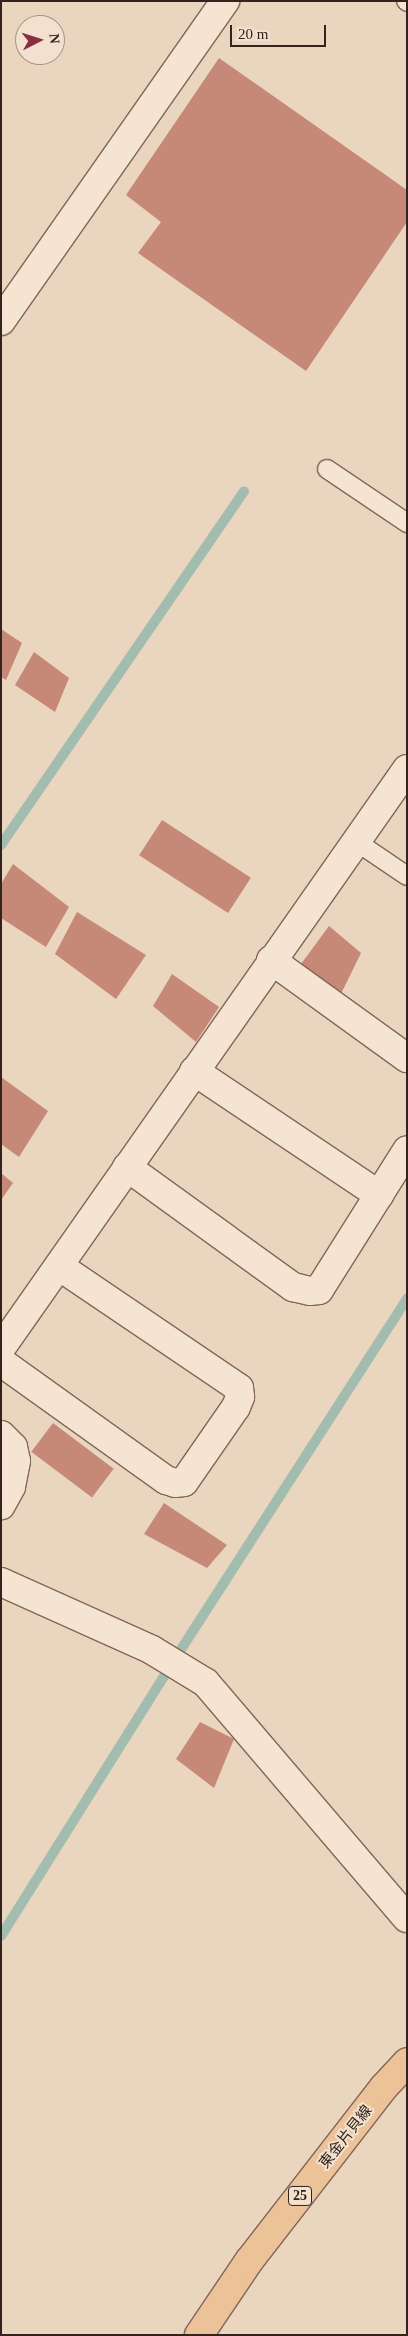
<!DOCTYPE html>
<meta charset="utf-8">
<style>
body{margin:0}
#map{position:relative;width:408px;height:2336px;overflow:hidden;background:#ead5bf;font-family:"Times New Roman","Noto Sans JP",serif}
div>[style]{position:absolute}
.stream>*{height:10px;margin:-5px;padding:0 5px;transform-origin:5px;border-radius:5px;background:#a2bdaf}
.building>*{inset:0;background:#c68977;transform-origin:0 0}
.roads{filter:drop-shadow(1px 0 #826659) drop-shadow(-1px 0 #826659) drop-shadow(0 1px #826659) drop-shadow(0 -1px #826659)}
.service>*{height:18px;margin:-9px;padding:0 9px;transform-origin:9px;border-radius:9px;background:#f6e4d2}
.minor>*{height:28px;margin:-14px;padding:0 14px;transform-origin:14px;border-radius:14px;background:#f6e4d2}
.primary>*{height:28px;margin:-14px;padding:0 14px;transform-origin:14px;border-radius:14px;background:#ecc298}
span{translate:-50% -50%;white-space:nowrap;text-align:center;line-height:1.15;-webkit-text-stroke:4px #f2e1ce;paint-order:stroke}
.shield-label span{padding:1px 4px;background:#f2e1ce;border:1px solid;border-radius:4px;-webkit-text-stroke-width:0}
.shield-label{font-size:14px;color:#32231c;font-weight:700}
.street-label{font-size:15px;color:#32231c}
.frame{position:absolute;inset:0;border:2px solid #32231c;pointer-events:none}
.north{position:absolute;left:15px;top:15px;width:50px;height:50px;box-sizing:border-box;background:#f2e1ce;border:1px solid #a59587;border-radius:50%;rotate:85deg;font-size:14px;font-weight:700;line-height:20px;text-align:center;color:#32231c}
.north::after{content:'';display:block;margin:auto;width:18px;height:22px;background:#8d2d40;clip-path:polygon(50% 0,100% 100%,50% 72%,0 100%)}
.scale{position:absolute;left:230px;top:25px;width:96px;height:22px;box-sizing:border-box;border:2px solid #32231c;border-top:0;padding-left:6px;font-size:15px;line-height:18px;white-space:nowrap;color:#32231c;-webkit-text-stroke:4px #f2e1ce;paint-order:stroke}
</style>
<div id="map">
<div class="stream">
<i style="left:1px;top:845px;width:429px;rotate:-55.5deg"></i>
<i style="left:1px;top:1936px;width:316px;rotate:-57.9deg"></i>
<i style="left:169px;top:1668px;width:440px;rotate:-57.2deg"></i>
</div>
<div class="building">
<i style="clip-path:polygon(219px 58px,407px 190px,407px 222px,306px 371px,138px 253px,161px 222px,126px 195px)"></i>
<i style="clip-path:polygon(1px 629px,22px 643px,6px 680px,1px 677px)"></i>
<i style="clip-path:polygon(34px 652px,69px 678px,55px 712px,15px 685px)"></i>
<i style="left:162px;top:820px;width:106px;height:42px;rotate:33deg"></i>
<i style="clip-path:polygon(13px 864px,69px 907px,46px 947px,1px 918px,1px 884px)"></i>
<i style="clip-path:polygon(77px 912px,146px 955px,116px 999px,55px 954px)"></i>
<i style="clip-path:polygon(329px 926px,361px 953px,338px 1000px,301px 964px)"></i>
<i style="clip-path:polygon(172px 974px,219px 1007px,196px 1042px,153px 1006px)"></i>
<i style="clip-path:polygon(1px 1077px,48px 1111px,19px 1157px,1px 1144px)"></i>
<i style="clip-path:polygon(1px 1173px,13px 1183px,1px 1200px)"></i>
<i style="left:53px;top:1423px;width:76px;height:36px;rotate:37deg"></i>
<i style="clip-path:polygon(164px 1503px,227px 1545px,207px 1568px,144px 1534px)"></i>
<i style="clip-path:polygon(200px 1722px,234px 1739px,214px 1788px,176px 1759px)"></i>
</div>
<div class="roads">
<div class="service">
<i style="left:406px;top:1px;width:1px;rotate:45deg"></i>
<i style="left:327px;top:469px;width:97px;rotate:34deg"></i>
<i style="left:357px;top:842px;width:60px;rotate:34.2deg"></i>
</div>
<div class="minor">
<i style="left:1px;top:321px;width:391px;rotate:-55deg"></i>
<i style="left:271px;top:960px;width:168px;rotate:35.8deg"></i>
<i style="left:194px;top:1071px;width:223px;rotate:33.8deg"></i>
<i style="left:127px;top:1167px;width:205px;rotate:35.9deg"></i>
<i style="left:293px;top:1287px;width:17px;rotate:13deg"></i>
<i style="left:310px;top:1291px;width:9px;rotate:-6deg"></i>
<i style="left:319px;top:1290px;width:165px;rotate:-57.8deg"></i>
<i style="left:1px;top:1348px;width:707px;rotate:-54.96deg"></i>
<i style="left:1px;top:1362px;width:203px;rotate:35.6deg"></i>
<i style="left:166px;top:1480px;width:9px;rotate:18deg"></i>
<i style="left:175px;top:1483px;width:9px;rotate:-6deg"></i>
<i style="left:184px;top:1482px;width:91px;rotate:-55.3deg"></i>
<i style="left:236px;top:1407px;width:11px;rotate:-68deg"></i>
<i style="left:240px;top:1397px;width:9px;rotate:-96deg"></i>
<i style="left:239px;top:1388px;width:217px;rotate:-145.9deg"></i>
<i style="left:1px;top:1435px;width:17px;rotate:45deg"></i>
<i style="left:13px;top:1447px;width:14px;rotate:78deg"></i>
<i style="left:16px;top:1461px;width:26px;rotate:101deg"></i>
<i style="left:11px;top:1487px;width:21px;rotate:119deg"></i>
<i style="left:1px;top:1582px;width:166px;rotate:24.2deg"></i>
<i style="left:152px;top:1650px;width:63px;rotate:31.4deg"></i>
<i style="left:206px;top:1683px;width:309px;rotate:49.5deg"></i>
</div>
<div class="primary">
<i style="left:199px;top:2335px;width:89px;rotate:-56deg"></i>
<i style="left:249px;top:2261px;width:220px;rotate:-52.2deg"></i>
<i style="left:384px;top:2087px;width:34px;rotate:-47deg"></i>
</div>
</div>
<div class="shield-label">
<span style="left:300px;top:2196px">25</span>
</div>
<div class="street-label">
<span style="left:346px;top:2137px;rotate:-52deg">東金片貝線</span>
</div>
<div class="frame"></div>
<div class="north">N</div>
<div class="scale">20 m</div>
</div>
